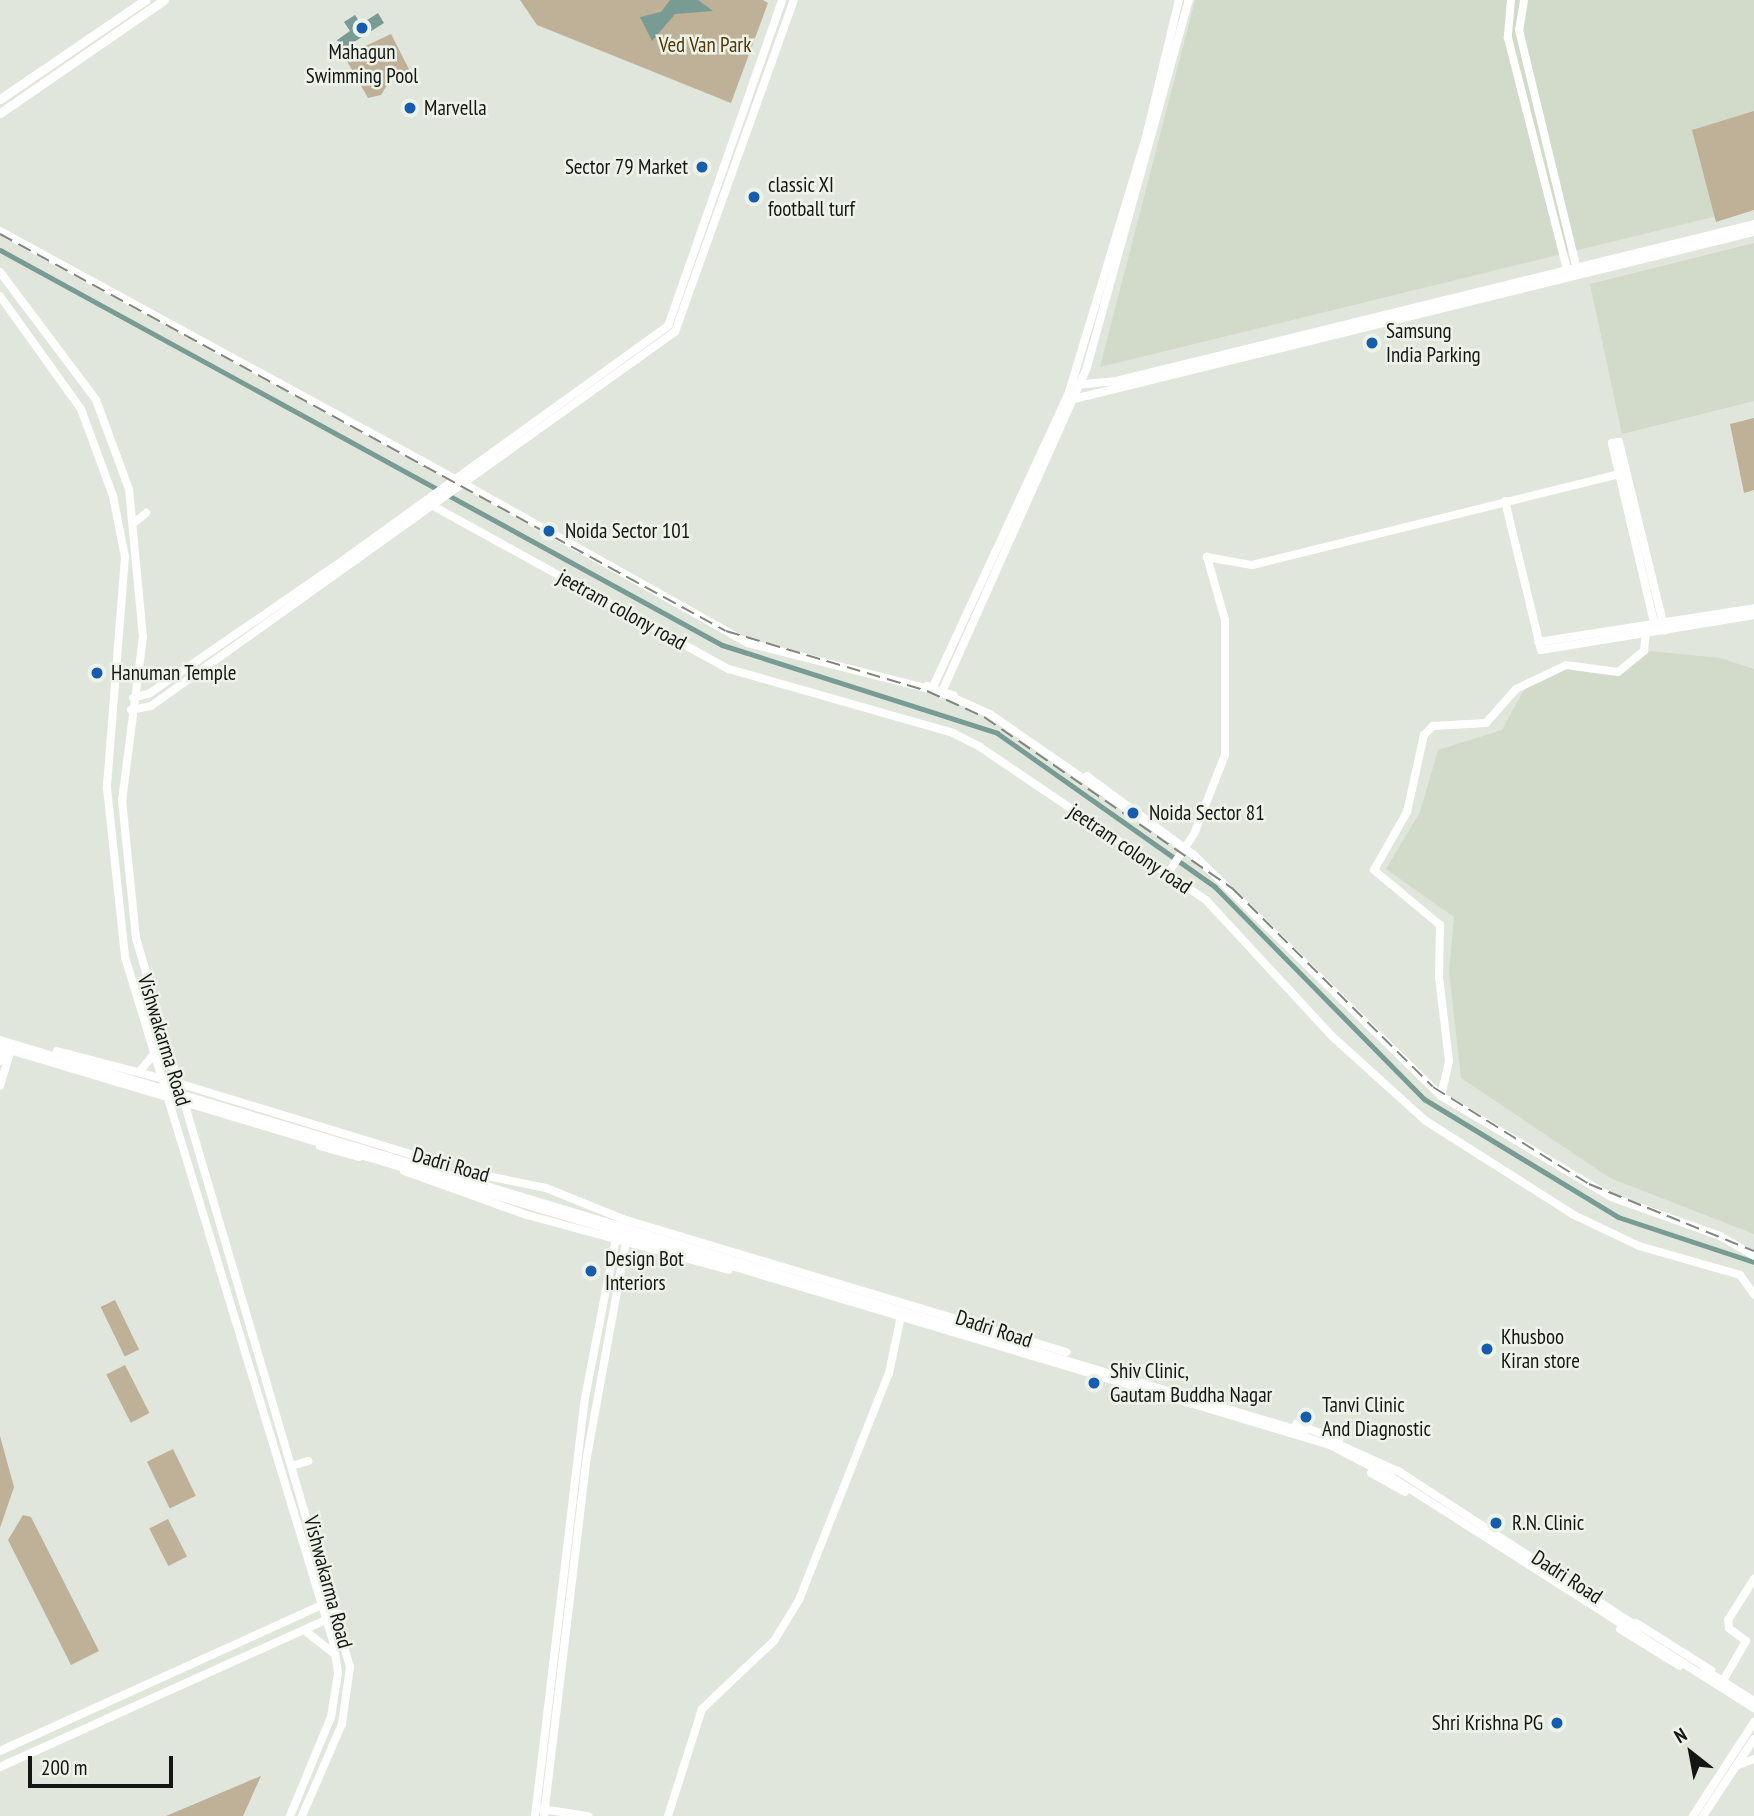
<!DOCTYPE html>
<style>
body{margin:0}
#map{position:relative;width:1754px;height:1816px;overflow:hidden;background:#e1e6dc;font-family:"PT Sans Narrow",sans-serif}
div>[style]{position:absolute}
.built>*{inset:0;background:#d2daca}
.green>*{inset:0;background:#bfb098;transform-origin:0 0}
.water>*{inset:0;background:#789c94}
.canal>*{height:5px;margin:-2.5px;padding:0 2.5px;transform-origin:2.5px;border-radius:2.5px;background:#789c94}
.secondary>*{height:8px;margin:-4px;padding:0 4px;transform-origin:4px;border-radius:4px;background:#fff}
.primary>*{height:9px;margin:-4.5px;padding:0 4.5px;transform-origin:4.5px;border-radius:4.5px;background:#fff}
.rail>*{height:2px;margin-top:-1px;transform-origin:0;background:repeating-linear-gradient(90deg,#82867f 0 14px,transparent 0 21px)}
.dots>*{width:19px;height:19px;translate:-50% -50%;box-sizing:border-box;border:4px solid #eef3ea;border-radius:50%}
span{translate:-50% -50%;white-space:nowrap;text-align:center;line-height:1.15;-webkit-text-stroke:5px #eef3ea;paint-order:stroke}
.park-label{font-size:21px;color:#523907}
.poi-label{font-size:21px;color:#141613}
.left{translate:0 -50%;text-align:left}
.right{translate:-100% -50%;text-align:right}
.street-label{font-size:21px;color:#141613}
.north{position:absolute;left:1656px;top:1718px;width:70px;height:70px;-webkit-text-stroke:5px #eef3ea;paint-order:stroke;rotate:329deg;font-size:19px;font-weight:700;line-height:28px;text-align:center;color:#141613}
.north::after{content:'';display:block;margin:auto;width:24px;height:32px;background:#141613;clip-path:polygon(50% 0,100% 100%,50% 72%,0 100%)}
.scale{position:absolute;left:28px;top:1756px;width:145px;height:32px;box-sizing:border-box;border:4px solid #141613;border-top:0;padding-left:9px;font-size:21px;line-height:24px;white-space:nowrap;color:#141613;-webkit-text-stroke:5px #eef3ea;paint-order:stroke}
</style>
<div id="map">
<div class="built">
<i style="clip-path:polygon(1195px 0,1754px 0,1754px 207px,1100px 367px)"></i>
<i style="clip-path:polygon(1754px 243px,1754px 401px,1622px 434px,1590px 284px)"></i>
<i style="clip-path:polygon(1650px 651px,1720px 658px,1754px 669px,1754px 1234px,1610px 1178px,1461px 1078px,1449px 972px,1454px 917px,1386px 869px,1420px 812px,1438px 750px,1502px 730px,1524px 690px,1579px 663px,1620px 676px)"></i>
</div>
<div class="green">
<i style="clip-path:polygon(520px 0,763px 0,768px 3px,731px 103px,537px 25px)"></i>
<i style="clip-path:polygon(391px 34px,413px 77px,391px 79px,381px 95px,368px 98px,344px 56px)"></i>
<i style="clip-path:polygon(1754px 111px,1754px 210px,1716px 222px,1692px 130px)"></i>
<i style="clip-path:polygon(1754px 418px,1754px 490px,1744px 493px,1730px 424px)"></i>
<i style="left:115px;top:1300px;width:55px;height:16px;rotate:64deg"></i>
<i style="left:125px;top:1365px;width:54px;height:21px;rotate:63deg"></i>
<i style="clip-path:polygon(0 1436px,14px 1487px,0 1528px)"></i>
<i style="left:173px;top:1449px;width:52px;height:29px;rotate:64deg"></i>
<i style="clip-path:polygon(23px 1515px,31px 1517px,99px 1651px,71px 1665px,8px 1540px)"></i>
<i style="left:168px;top:1519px;width:42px;height:21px;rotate:63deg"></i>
<i style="clip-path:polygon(261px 1776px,243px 1816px,166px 1816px)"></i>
</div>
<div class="water">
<i style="clip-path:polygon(670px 0,698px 0,713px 11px,675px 14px,652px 41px,640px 17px,661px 12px)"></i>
<i style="clip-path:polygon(378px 13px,384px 23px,343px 49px,337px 40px,350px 31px,344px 22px,355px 15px,361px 24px)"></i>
</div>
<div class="canal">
<i style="left:0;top:250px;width:823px;rotate:28.68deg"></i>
<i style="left:722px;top:645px;width:289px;rotate:17.7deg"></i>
<i style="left:997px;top:733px;width:267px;rotate:35.2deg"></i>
<i style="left:1215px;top:887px;width:298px;rotate:45.4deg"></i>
<i style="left:1424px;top:1099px;width:227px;rotate:31.3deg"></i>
<i style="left:1618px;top:1217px;width:143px;rotate:18.3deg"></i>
</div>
<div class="secondary">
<i style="left:1511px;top:0;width:38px;rotate:95deg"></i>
<i style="left:1508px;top:38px;width:244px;rotate:75.7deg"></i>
<i style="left:1524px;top:0;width:30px;rotate:99deg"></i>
<i style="left:1519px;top:30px;width:251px;rotate:76.4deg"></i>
<i style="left:0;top:231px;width:518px;rotate:28.59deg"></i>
<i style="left:0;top:272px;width:160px;rotate:53.1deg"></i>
<i style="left:96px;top:400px;width:95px;rotate:69.7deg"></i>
<i style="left:129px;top:489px;width:149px;rotate:84.6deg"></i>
<i style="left:143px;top:637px;width:164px;rotate:97.3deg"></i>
<i style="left:122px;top:800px;width:139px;rotate:84.2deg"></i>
<i style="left:136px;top:938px;width:760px;rotate:73.64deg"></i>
<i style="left:350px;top:1667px;width:58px;rotate:98deg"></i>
<i style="left:342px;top:1724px;width:100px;rotate:113.5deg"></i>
<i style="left:0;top:296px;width:139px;rotate:54.4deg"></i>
<i style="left:81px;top:409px;width:93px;rotate:69.8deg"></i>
<i style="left:113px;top:496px;width:62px;rotate:78.9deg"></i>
<i style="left:125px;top:557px;width:232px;rotate:94.5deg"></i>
<i style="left:107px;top:788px;width:170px;rotate:83.9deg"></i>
<i style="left:125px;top:957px;width:715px;rotate:73.09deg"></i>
<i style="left:333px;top:1641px;width:32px;rotate:81deg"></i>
<i style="left:338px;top:1673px;width:45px;rotate:99deg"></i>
<i style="left:331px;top:1717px;width:107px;rotate:112.5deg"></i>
<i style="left:1076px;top:385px;width:40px;rotate:-5.7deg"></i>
<i style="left:1116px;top:381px;width:657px;rotate:-13.82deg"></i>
<i style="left:1074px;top:399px;width:700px;rotate:-13.8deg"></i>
<i style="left:466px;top:485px;width:323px;rotate:29.3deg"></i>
<i style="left:748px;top:643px;width:212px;rotate:14.2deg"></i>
<i style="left:1505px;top:501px;width:153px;rotate:76.4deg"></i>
<i style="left:1541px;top:650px;width:216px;rotate:-9.3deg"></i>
<i style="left:435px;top:507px;width:336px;rotate:28.9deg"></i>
<i style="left:729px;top:669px;width:233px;rotate:15.9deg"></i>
<i style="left:953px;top:733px;width:30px;rotate:27deg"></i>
<i style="left:980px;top:747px;width:273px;rotate:34.1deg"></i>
<i style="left:1206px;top:900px;width:188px;rotate:47.2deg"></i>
<i style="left:1334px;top:1038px;width:124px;rotate:42.1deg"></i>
<i style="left:1426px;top:1121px;width:175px;rotate:32.4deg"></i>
<i style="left:1574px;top:1215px;width:72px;rotate:25.5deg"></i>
<i style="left:1639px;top:1246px;width:105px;rotate:16deg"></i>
<i style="left:1740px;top:1275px;width:24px;rotate:54deg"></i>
<i style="left:134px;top:523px;width:16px;rotate:-40deg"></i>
<i style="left:1656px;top:631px;width:193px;rotate:-103.2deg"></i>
<i style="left:1612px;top:443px;width:7px;rotate:-8deg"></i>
<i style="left:1619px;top:442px;width:194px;rotate:76.3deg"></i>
<i style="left:1538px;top:642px;width:219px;rotate:-8.9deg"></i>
<i style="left:927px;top:686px;width:69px;rotate:24deg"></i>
<i style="left:990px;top:714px;width:249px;rotate:34.7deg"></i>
<i style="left:1195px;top:856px;width:344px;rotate:44.3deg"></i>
<i style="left:1441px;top:1096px;width:198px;rotate:30.7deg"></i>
<i style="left:1611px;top:1197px;width:116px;rotate:19.7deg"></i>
<i style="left:1720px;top:1236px;width:39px;rotate:30deg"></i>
<i style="left:932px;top:689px;width:327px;rotate:-65.2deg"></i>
<i style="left:1069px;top:392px;width:266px;rotate:-73.2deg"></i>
<i style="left:1146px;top:137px;width:141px;rotate:-76.5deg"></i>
<i style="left:941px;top:694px;width:358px;rotate:-65.9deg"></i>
<i style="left:1087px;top:367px;width:381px;rotate:-74.5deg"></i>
<i style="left:133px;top:698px;width:18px;rotate:-16deg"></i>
<i style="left:150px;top:693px;width:224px;rotate:-34.5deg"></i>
<i style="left:335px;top:566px;width:410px;rotate:-35.8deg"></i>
<i style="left:668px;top:326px;width:345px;rotate:-70.7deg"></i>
<i style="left:131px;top:710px;width:20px;rotate:-11deg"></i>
<i style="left:151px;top:706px;width:644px;rotate:-35.52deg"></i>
<i style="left:675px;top:332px;width:353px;rotate:-70.3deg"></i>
<i style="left:1087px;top:776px;width:134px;rotate:36.5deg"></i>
<i style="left:1166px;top:876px;width:50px;rotate:-56.3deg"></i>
<i style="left:1194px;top:834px;width:85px;rotate:-68.6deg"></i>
<i style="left:1225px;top:755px;width:135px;rotate:-90deg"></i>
<i style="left:1225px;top:620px;width:66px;rotate:-105.9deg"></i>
<i style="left:1207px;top:557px;width:46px;rotate:10.1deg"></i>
<i style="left:1252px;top:565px;width:378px;rotate:-13.9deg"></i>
<i style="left:0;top:1040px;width:1362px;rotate:16.73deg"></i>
<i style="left:0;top:1047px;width:1388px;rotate:16.66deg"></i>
<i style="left:1330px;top:1445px;width:69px;rotate:27.7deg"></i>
<i style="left:1391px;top:1477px;width:430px;rotate:32.5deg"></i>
<i style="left:57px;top:1051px;width:111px;rotate:14.7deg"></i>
<i style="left:0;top:1061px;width:18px;rotate:-71deg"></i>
<i style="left:139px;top:1072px;width:25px;rotate:-50deg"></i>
<i style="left:178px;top:1083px;width:257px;rotate:17deg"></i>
<i style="left:0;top:1086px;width:42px;rotate:-73.3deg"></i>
<i style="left:1441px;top:1096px;width:36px;rotate:-77deg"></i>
<i style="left:1449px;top:1061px;width:85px;rotate:-96.8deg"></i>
<i style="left:1439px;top:977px;width:52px;rotate:-88.9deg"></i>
<i style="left:1440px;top:925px;width:86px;rotate:-140.2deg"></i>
<i style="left:1374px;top:870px;width:67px;rotate:-60.4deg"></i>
<i style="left:1407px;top:812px;width:79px;rotate:-77.6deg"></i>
<i style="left:1424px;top:735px;width:13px;rotate:-45deg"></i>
<i style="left:1433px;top:726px;width:53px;rotate:-3.2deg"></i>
<i style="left:1486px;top:723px;width:45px;rotate:-48.6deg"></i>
<i style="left:1516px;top:689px;width:55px;rotate:-25.6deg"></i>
<i style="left:1566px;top:665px;width:52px;rotate:7.7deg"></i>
<i style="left:1618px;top:672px;width:33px;rotate:-39deg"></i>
<i style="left:1644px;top:651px;width:18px;rotate:-84deg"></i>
<i style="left:320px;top:1146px;width:40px;rotate:16deg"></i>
<i style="left:404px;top:1171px;width:131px;rotate:19.7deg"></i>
<i style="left:527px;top:1215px;width:209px;rotate:15.2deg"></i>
<i style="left:487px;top:1176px;width:60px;rotate:11.5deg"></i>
<i style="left:546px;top:1188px;width:83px;rotate:21.9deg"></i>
<i style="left:623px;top:1219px;width:463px;rotate:16.7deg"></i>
<i style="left:1296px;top:1424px;width:46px;rotate:20.4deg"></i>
<i style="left:1333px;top:1442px;width:73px;rotate:24.1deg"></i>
<i style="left:1400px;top:1472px;width:284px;rotate:33.1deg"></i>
<i style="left:295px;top:1465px;width:14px;rotate:-17deg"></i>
<i style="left:1371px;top:1473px;width:39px;rotate:29deg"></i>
<i style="left:1636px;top:1623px;width:89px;rotate:32.1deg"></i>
<i style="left:1620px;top:1629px;width:70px;rotate:31.7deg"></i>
<i style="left:304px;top:1630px;width:39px;rotate:38deg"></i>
<i style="left:1705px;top:1670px;width:58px;rotate:32.3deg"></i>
<i style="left:1724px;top:1679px;width:44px;rotate:-59.9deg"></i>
<i style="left:1746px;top:1641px;width:21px;rotate:-143deg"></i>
<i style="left:1729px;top:1628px;width:8px;rotate:-97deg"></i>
<i style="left:1728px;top:1620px;width:49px;rotate:-57.6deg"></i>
<i style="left:0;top:1751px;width:368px;rotate:-24.4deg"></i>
<i style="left:1736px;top:1766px;width:19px;rotate:-21deg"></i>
<i style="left:0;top:1767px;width:372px;rotate:-24.3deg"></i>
<i style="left:542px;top:1809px;width:47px;rotate:8.7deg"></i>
<i style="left:535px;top:1816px;width:421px;rotate:-83.2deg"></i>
<i style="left:585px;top:1398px;width:167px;rotate:-79deg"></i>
<i style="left:544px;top:1816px;width:356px;rotate:-83.2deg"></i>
<i style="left:586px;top:1462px;width:229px;rotate:-79.7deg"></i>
<i style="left:668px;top:1816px;width:112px;rotate:-72.4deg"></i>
<i style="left:702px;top:1709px;width:99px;rotate:-43.4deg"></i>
<i style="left:774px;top:1641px;width:48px;rotate:-58.6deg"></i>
<i style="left:799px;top:1600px;width:244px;rotate:-68.4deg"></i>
<i style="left:889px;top:1373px;width:53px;rotate:-78.1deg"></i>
<i style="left:1693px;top:1816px;width:112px;rotate:-57deg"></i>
<i style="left:1703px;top:1816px;width:92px;rotate:-56.5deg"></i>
</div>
<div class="primary">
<i style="left:0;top:99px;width:176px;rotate:-34.3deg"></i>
<i style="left:0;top:113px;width:199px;rotate:-34.6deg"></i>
</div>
<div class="rail">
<i style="left:0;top:234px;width:827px;rotate:28.67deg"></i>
<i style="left:726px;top:631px;width:210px;rotate:16.6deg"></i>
<i style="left:927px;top:691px;width:63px;rotate:24.5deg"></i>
<i style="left:984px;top:717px;width:303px;rotate:34.6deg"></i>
<i style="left:1233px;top:889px;width:281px;rotate:44.7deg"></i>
<i style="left:1433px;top:1087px;width:184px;rotate:31.9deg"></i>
<i style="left:1589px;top:1184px;width:178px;rotate:22.1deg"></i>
</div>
<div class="dots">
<i style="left:362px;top:28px;background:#165cac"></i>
<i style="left:410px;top:108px;background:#165cac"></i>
<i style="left:702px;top:167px;background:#165cac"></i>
<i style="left:754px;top:197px;background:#165cac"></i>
<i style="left:1372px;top:343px;background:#165cac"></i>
<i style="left:549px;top:531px;background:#165cac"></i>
<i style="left:97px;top:673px;background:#165cac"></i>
<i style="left:1133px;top:813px;background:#165cac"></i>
<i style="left:591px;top:1271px;background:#165cac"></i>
<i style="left:1487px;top:1349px;background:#165cac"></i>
<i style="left:1094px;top:1383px;background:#165cac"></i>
<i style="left:1306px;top:1417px;background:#165cac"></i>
<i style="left:1496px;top:1523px;background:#165cac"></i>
<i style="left:1557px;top:1723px;background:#165cac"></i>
</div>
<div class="park-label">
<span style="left:705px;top:45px">Ved Van Park</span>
</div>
<div class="poi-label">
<span style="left:362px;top:64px">Mahagun<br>Swimming Pool</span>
<span class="left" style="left:424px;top:108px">Marvella</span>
<span class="right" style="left:688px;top:167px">Sector 79 Market</span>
<span class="left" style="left:768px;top:197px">classic XI<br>football turf</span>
<span class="left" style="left:1386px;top:343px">Samsung<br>India Parking</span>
<span class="left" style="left:565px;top:531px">Noida Sector 101</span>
<span class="left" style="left:111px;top:673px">Hanuman Temple</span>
<span class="left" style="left:1149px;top:813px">Noida Sector 81</span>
<span class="left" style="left:605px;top:1271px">Design Bot<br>Interiors</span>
<span class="left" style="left:1501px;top:1349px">Khusboo<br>Kiran store</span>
<span class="left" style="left:1110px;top:1383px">Shiv Clinic,<br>Gautam Buddha Nagar</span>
<span class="left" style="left:1322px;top:1417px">Tanvi Clinic<br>And Diagnostic</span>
<span class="left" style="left:1512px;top:1523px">R.N. Clinic</span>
<span class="right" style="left:1543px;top:1723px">Shri Krishna PG</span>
</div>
<div class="street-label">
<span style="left:622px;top:610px;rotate:29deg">jeetram colony road</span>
<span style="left:1130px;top:849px;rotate:34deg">jeetram colony road</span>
<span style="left:164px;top:1040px;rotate:73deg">Vishwakarma Road</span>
<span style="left:451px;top:1165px;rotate:16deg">Dadri Road</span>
<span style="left:994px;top:1329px;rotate:18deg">Dadri Road</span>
<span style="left:1567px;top:1577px;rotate:33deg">Dadri Road</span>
<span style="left:328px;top:1582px;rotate:75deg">Vishwakarma Road</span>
</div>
<div class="north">N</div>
<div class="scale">200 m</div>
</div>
